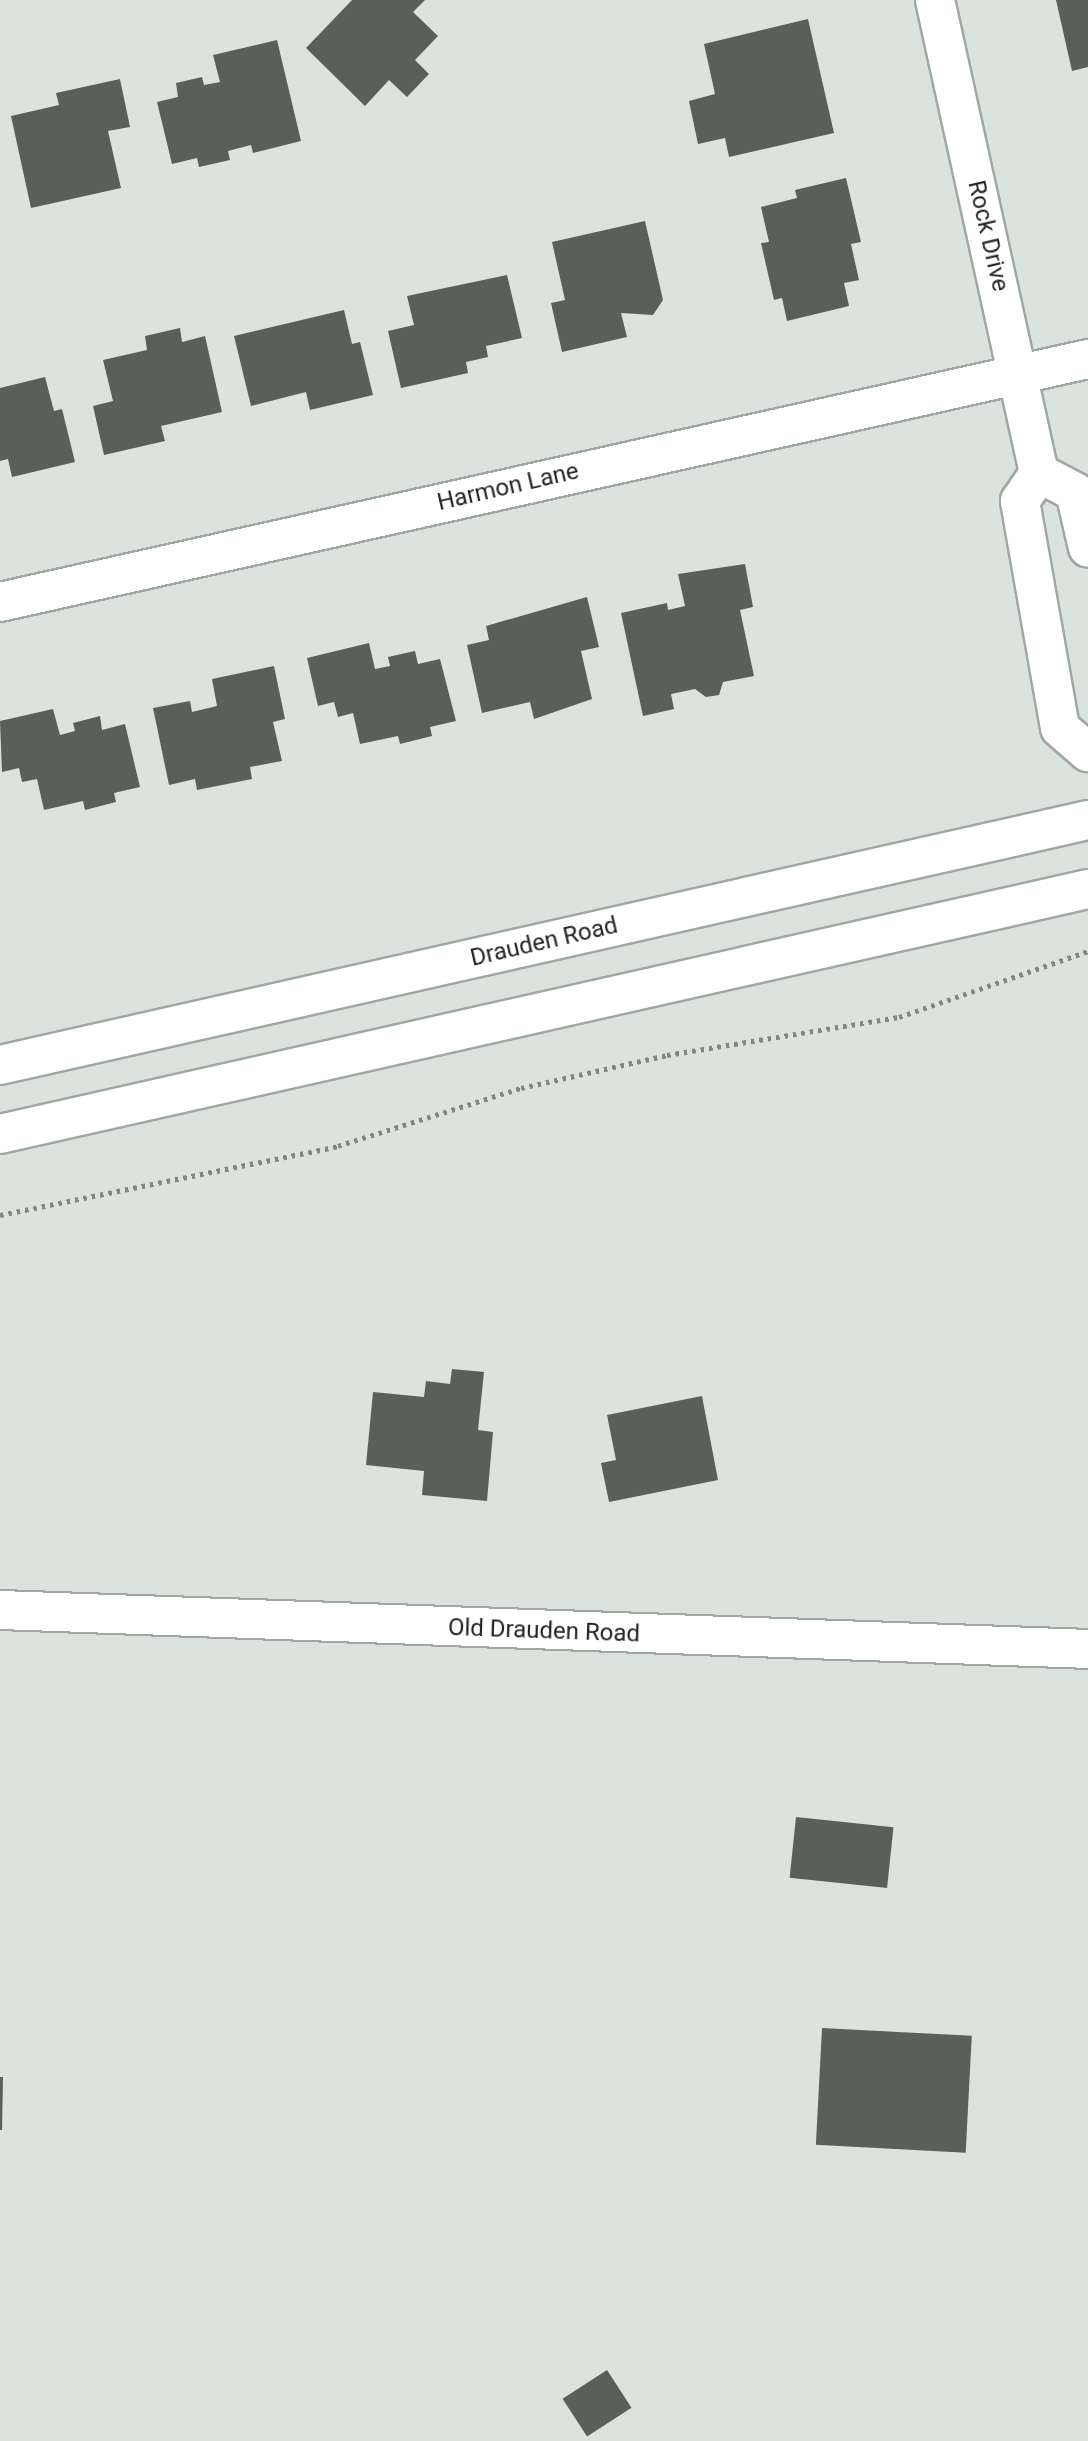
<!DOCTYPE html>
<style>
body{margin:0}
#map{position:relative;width:1088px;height:2441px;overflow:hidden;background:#dae3dd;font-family:Roboto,sans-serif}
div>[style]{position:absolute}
.building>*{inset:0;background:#58605b;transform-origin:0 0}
.path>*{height:4.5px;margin-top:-2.25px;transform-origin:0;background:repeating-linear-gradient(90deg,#818783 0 3.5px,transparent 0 8.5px)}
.roads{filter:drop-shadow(2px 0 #9fa8a3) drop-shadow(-2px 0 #9fa8a3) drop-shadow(0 2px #9fa8a3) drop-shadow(0 -2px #9fa8a3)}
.minor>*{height:38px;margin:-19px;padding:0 19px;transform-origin:19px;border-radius:19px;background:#fff}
span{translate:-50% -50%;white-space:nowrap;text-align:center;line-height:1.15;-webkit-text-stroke:7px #fff;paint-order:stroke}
.street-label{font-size:24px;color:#222523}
</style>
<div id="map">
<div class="building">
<i style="clip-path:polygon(352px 0,425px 0,413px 12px,438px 36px,415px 60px,429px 74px,407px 97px,389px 80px,365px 106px,306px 48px)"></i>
<i style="clip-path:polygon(1056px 0,1088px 0,1088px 67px,1072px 71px)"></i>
<i style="clip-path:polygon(808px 19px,834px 133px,729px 157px,725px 138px,698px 144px,689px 101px,715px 94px,704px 44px)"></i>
<i style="clip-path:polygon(277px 40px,301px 141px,253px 153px,251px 145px,228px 151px,230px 160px,199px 167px,197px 158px,172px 164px,157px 102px,178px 97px,176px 83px,202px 77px,204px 85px,220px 82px,213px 55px)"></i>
<i style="clip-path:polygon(120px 79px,130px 127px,108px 131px,121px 188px,31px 208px,11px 116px,59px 105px,56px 93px)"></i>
<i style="clip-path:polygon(846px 178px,861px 242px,851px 244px,859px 280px,844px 283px,849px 306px,787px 321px,782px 298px,774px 300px,761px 243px,769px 242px,761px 207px,797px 198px,795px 190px)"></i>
<i style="clip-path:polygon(645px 221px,663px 300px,653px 315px,621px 313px,627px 337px,562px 352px,551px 303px,565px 300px,552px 242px)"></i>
<i style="clip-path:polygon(507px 275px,522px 338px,486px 346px,488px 357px,466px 362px,468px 373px,401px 388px,388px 331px,414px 325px,407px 296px)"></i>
<i style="clip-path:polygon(344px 310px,352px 344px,360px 342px,373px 395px,310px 410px,306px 392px,251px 406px,234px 336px)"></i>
<i style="clip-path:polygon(180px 328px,182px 342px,205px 336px,222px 412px,161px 426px,165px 441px,104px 455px,93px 406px,113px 401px,103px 360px,147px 350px,145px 336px)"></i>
<i style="clip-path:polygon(45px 377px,54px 411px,62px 409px,75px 462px,12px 477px,8px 459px,0 461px,0 388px)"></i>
<i style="clip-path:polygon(745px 564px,753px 607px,740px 610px,754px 676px,723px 682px,719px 695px,706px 697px,695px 689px,671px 694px,674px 709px,643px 716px,621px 613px,667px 603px,668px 610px,685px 606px,678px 574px)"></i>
<i style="clip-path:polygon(587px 597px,599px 647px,581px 651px,592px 699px,534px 719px,530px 702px,482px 713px,467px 645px,489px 640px,486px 626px)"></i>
<i style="clip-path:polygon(369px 643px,375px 669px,390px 666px,388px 657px,415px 651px,418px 664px,440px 659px,456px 721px,430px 727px,432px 736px,400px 744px,398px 736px,360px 744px,353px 713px,338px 717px,334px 702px,318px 706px,307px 658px)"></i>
<i style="clip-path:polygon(274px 666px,285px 719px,273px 722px,282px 761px,250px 767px,252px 779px,197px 790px,195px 779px,169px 785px,153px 708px,190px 701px,192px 712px,217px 706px,212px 679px)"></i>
<i style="clip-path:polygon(53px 709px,60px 735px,75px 731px,73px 723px,100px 716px,102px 730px,125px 724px,140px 787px,114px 793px,116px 802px,85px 810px,83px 801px,44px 810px,37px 779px,22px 782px,19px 768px,2px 772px,0 721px)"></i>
<i style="clip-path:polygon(452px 1369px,484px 1372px,478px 1430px,493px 1432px,487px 1501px,422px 1495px,424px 1471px,366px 1465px,373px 1392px,424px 1397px,426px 1381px,450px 1384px)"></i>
<i style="clip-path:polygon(702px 1396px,718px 1480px,609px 1502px,601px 1463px,616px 1460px,607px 1415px)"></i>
<i style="left:796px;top:1817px;width:98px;height:61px;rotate:6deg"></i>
<i style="left:822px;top:2028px;width:150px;height:117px;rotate:3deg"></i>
<i style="clip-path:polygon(0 2077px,3px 2077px,2px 2130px,0 2130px)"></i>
<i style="left:607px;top:2370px;width:45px;height:53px;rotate:57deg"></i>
</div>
<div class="path">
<i style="left:0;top:1215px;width:345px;rotate:-11.5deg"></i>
<i style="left:338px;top:1146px;width:192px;rotate:-17.6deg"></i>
<i style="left:521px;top:1088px;width:150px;rotate:-12.7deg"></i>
<i style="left:667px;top:1055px;width:235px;rotate:-9.3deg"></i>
<i style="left:899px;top:1017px;width:200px;rotate:-19.2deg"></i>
</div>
<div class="roads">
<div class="minor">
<i style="left:935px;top:0;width:484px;rotate:77.6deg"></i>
<i style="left:1039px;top:473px;width:34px;rotate:124deg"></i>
<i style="left:1020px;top:501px;width:230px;rotate:80deg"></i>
<i style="left:1060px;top:728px;width:37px;rotate:41deg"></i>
<i style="left:1039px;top:473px;width:41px;rotate:27.8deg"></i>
<i style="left:1075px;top:492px;width:57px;rotate:76.9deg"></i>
<i style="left:0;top:602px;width:1115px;rotate:-12.59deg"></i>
<i style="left:0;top:1065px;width:1115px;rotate:-12.69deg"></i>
<i style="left:0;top:1134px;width:1115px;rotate:-12.69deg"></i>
<i style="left:0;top:1610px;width:1089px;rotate:2.05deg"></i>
</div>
</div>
<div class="street-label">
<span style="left:988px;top:236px;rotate:77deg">Rock Drive</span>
<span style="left:508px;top:487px;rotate:-13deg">Harmon Lane</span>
<span style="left:544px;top:942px;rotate:-13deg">Drauden Road</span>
<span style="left:544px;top:1631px;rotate:2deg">Old Drauden Road</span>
</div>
</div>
